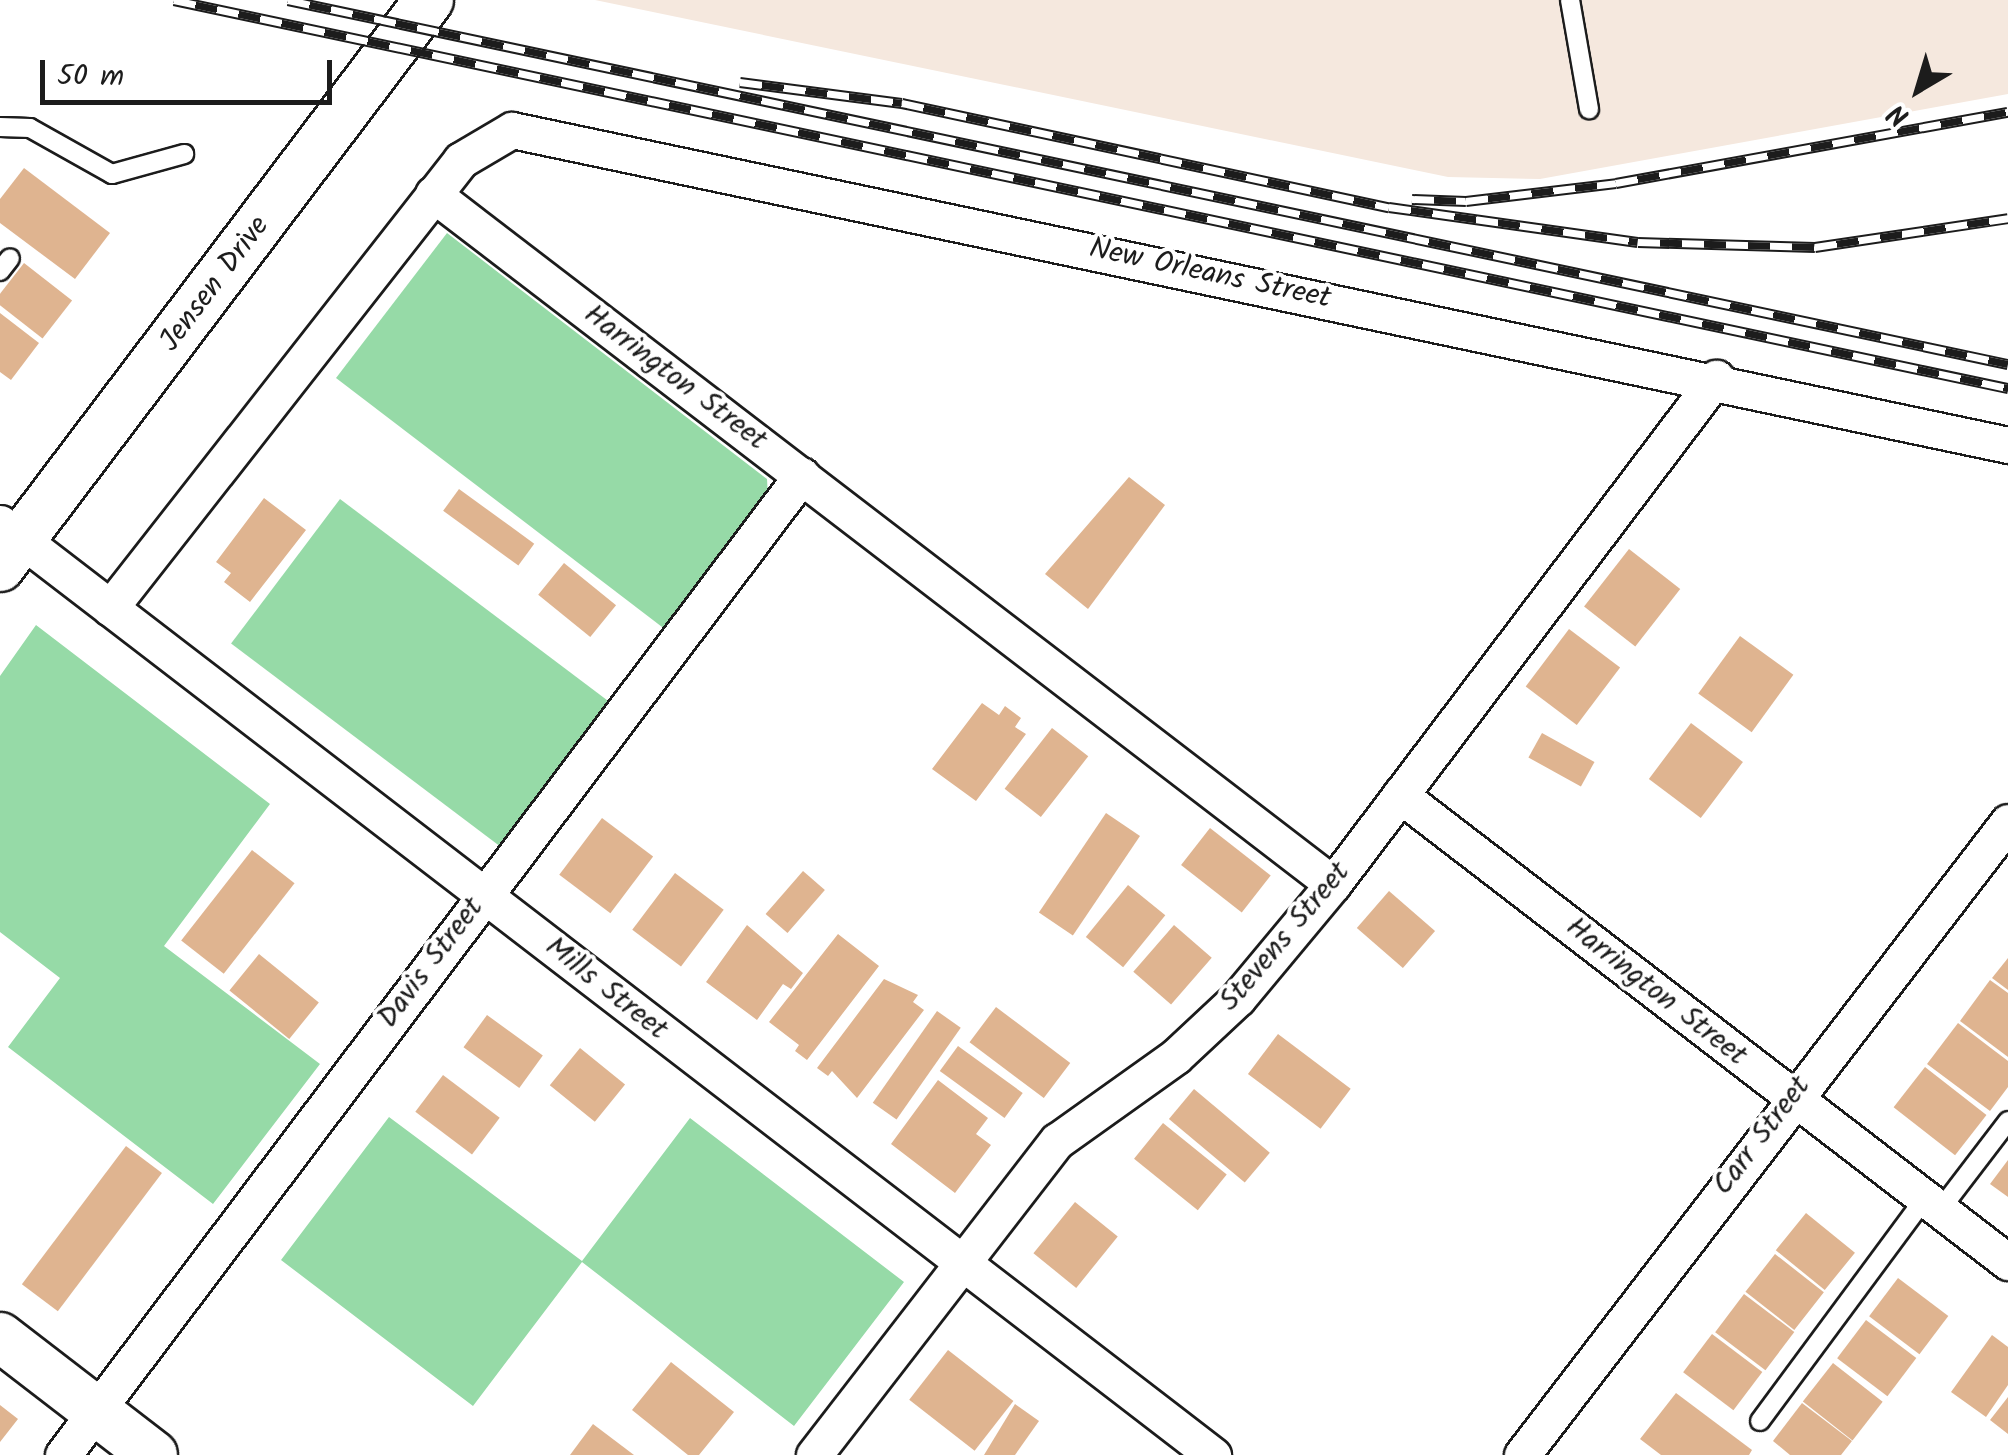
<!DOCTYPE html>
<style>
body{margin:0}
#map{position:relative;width:2008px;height:1455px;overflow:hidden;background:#fff;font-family:Kalam,sans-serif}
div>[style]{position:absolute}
.built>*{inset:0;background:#f5e8de}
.green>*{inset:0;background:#96daa7;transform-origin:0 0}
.building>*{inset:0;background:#dfb490;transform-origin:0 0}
.roads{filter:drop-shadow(2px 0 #1c1c1c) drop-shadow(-2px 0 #1c1c1c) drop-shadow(0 2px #1c1c1c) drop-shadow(0 -2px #1c1c1c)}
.lane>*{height:18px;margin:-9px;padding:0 9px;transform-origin:9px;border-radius:9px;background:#fff}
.street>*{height:35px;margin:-17.5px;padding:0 17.5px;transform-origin:17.5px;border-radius:17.5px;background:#fff}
.secondary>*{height:48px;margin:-24px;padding:0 24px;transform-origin:24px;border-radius:24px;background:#fff}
.rail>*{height:11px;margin-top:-5.5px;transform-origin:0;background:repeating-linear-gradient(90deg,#fff 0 22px,#1c1c1c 0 44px);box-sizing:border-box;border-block:2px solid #1c1c1c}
span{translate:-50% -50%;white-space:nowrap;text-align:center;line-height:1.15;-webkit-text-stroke:8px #fff;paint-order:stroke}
.street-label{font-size:30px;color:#1c1c1c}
.north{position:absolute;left:1868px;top:40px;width:100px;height:100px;-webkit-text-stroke:8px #fff;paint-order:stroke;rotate:218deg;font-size:28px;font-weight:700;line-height:40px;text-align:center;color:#1c1c1c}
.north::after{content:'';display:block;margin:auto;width:35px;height:45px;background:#1c1c1c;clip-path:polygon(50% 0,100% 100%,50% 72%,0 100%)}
.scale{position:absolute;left:40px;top:60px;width:292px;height:45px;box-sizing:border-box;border:5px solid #1c1c1c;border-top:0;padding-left:12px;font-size:30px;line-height:35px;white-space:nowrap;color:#1c1c1c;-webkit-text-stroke:8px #fff;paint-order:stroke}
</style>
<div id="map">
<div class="built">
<i style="clip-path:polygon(595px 0,2008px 0,2008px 94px,1540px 179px,1448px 177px)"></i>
</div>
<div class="green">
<i style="clip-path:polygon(447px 233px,767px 479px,768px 497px,666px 630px,336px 378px)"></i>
<i style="left:340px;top:499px;width:340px;height:181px;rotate:37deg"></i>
<i style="clip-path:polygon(36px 625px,270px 804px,164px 946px,320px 1064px,213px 1204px,8px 1047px,60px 978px,0 932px,0 676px)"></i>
<i style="clip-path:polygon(389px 1117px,582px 1261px,690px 1118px,904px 1282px,794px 1426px,582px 1262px,473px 1406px,281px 1260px)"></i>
</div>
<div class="building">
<i style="clip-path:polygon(24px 168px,110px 233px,75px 279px,0 223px,0 199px)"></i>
<i style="left:24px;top:263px;width:61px;height:48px;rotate:38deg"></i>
<i style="clip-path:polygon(0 313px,39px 343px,11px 380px,0 372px)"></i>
<i style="clip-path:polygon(1129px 477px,1165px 505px,1088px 609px,1045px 574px)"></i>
<i style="left:459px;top:489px;width:93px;height:27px;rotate:36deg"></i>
<i style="clip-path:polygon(264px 498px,306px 530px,250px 602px,224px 582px,231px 573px,216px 562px)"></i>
<i style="left:1629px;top:549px;width:65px;height:73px;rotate:38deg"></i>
<i style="left:564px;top:563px;width:67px;height:41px;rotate:39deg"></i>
<i style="left:1569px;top:629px;width:64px;height:72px;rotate:37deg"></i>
<i style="left:1740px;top:636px;width:66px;height:71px;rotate:36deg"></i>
<i style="clip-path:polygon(982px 703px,999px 715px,1005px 706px,1021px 718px,1015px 727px,1026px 734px,976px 801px,932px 769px)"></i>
<i style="left:1691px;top:723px;width:65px;height:70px;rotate:37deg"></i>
<i style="left:1052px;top:728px;width:46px;height:77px;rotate:38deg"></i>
<i style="left:1542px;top:733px;width:60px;height:28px;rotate:29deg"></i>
<i style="left:1106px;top:813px;width:41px;height:120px;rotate:34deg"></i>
<i style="left:602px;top:818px;width:64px;height:71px;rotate:37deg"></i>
<i style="left:1210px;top:828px;width:77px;height:47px;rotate:38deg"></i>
<i style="left:252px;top:850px;width:54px;height:115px;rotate:38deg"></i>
<i style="left:803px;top:871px;width:29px;height:57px;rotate:41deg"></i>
<i style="left:675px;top:873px;width:61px;height:71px;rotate:37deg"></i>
<i style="left:1128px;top:885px;width:48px;height:67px;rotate:39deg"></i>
<i style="left:1389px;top:891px;width:61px;height:49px;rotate:41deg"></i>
<i style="clip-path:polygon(747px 925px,803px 973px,791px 989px,783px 984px,757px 1020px,706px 982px)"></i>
<i style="left:1174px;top:925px;width:50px;height:62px;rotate:41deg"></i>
<i style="clip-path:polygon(838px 934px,879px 966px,807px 1060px,795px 1051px,799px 1045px,769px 1022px)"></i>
<i style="left:259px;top:954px;width:77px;height:47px;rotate:39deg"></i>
<i style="clip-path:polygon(2008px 958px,2008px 990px,1992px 978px)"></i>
<i style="clip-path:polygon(884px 979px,918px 995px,913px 1002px,924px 1010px,857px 1098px,832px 1071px,828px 1076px,817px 1068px)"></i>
<i style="clip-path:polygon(1990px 980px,2008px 993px,2008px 1057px,1960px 1021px)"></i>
<i style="left:996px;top:1007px;width:93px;height:44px;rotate:37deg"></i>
<i style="left:937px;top:1011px;width:29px;height:112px;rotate:35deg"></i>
<i style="left:487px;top:1015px;width:69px;height:40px;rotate:36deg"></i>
<i style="clip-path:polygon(1958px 1023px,2008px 1061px,2008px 1087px,1990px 1111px,1927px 1064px)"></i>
<i style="left:1278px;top:1034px;width:91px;height:50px;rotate:37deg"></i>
<i style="left:958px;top:1046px;width:80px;height:31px;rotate:36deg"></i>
<i style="left:580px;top:1048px;width:58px;height:48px;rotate:39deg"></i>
<i style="left:1925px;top:1067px;width:78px;height:51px;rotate:38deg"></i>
<i style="left:443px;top:1075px;width:71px;height:46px;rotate:37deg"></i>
<i style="clip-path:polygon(938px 1080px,988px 1118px,976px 1134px,991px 1145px,955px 1193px,891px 1144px)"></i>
<i style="left:1194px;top:1089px;width:99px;height:39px;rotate:40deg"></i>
<i style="left:1163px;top:1123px;width:82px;height:46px;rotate:39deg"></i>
<i style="left:126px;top:1146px;width:45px;height:173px;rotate:37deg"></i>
<i style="clip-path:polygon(2008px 1160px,2008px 1197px,1990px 1184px)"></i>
<i style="left:1075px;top:1202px;width:55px;height:66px;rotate:39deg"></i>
<i style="left:1806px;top:1213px;width:63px;height:48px;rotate:39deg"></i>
<i style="left:1775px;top:1254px;width:62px;height:48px;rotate:38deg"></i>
<i style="left:1898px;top:1278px;width:63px;height:48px;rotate:37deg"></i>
<i style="left:1744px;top:1294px;width:63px;height:48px;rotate:37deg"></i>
<i style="left:1866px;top:1320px;width:63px;height:48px;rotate:37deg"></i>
<i style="left:1712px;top:1334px;width:63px;height:48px;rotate:37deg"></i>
<i style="clip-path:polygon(1992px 1335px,2008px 1347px,2008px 1385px,1986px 1417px,1951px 1392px)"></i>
<i style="left:948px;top:1350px;width:83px;height:63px;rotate:38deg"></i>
<i style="clip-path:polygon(671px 1362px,734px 1412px,699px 1455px,688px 1455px,632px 1410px)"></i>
<i style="left:1833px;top:1363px;width:63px;height:49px;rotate:38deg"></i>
<i style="clip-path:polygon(1676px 1393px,1752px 1450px,1749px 1455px,1661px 1455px,1640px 1439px)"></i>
<i style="clip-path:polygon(2008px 1397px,2008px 1434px,1990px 1420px)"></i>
<i style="clip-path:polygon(1802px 1403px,1852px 1441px,1841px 1455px,1790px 1455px,1773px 1441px)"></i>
<i style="clip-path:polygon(1015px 1404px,1039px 1421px,1015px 1455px,984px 1455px)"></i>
<i style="clip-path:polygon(0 1405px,18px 1419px,0 1442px)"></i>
<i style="clip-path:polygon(593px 1424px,634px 1455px,570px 1455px)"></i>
</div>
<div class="roads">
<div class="lane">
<i style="left:1570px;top:0;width:111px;rotate:80.1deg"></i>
<i style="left:0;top:127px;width:30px;rotate:2deg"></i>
<i style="left:30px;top:128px;width:94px;rotate:29.3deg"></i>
<i style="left:112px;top:174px;width:75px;rotate:-15.5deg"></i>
<i style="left:0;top:271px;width:16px;rotate:-52deg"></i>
<i style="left:1940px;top:1210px;width:112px;rotate:-52.6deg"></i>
<i style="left:1760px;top:1421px;width:277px;rotate:-53.5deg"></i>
</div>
<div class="street">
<i style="left:433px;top:194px;width:1134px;rotate:37.48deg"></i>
<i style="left:0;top:523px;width:1530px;rotate:37.54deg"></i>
<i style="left:110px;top:608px;width:569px;rotate:-51.92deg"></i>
<i style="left:461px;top:160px;width:59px;rotate:-30.5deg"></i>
<i style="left:512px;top:130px;width:1529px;rotate:11.89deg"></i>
<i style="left:1400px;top:795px;width:767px;rotate:37.53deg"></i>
<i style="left:63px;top:1455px;width:1227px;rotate:-52.98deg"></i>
<i style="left:814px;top:1455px;width:397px;rotate:-52.3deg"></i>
<i style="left:1057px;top:1141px;width:146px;rotate:-35.5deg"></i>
<i style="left:1176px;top:1056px;width:85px;rotate:-43.1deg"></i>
<i style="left:1238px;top:998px;width:148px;rotate:-50.2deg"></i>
<i style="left:1333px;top:884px;width:635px;rotate:-52.88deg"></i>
<i style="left:1522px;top:1455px;width:798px;rotate:-52.48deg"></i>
</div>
<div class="secondary">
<i style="left:0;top:567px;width:711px;rotate:-52.89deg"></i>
<i style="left:0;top:1337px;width:193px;rotate:37.6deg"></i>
</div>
</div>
<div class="rail">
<i style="left:174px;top:0;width:1875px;rotate:11.95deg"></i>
<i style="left:288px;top:0;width:1758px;rotate:11.95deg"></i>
<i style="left:740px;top:82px;width:163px;rotate:7.4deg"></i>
<i style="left:902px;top:103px;width:498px;rotate:12.1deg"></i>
<i style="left:1389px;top:207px;width:251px;rotate:8deg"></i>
<i style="left:1638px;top:242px;width:177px;rotate:1.6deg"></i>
<i style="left:1815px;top:247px;width:195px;rotate:-8.5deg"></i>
<i style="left:1412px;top:199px;width:54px;rotate:2.1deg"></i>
<i style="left:1466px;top:201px;width:151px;rotate:-6.8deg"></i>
<i style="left:1616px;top:183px;width:398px;rotate:-10.3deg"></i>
</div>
<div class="street-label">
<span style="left:1210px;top:274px;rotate:12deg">New Orleans Street</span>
<span style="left:215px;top:284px;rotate:-53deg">Jensen Drive</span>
<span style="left:675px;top:378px;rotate:37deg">Harrington Street</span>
<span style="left:1285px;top:937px;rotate:-50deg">Stevens Street</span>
<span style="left:431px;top:963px;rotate:-53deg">Davis Street</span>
<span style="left:606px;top:989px;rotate:38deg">Mills Street</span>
<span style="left:1656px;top:992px;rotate:38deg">Harrington Street</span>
<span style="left:1762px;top:1136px;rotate:-53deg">Carr Street</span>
</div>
<div class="north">N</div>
<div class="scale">50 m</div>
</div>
